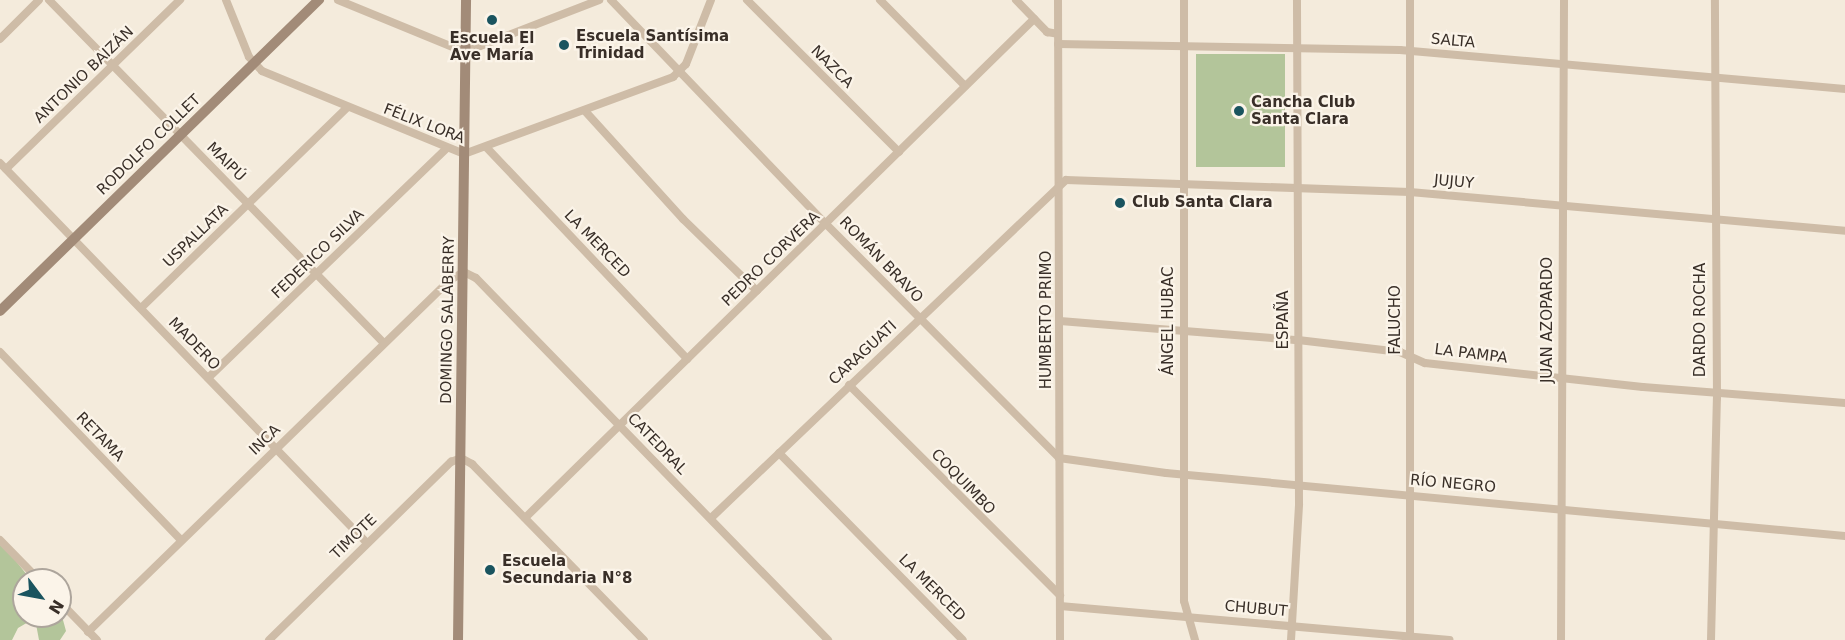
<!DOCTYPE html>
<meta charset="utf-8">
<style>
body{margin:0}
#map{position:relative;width:1845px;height:640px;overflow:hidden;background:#f4ebdc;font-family:"DejaVu Sans",sans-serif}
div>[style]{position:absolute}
.green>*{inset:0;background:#b3c59a;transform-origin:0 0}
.street>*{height:8px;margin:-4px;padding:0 4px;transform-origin:4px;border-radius:4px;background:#cebca7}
.secondary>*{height:10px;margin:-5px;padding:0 5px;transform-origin:5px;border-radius:5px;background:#a28b78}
.dots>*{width:16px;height:16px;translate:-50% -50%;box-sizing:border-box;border:3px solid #fbf4e9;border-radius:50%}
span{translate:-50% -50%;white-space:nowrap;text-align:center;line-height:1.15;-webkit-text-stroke:4.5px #fbf4e9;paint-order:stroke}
.poi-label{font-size:15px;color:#392f28;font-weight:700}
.left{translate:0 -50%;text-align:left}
.street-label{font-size:15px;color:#392f28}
.north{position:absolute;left:12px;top:568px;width:60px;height:60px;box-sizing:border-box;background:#fbf4e9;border:2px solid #ada59c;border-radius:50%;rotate:122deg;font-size:16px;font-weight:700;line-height:24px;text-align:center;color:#392f28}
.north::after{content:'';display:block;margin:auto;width:21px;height:27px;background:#1a545f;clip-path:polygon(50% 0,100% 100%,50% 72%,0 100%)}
</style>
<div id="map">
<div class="green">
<i style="left:1196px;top:54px;width:89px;height:113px"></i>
<i style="clip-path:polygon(0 541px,31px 580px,24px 580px,24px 616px,60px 616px,60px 609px,66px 631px,60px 640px,39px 640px,36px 624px,30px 621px,18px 628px,12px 640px,0 640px)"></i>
</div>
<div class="street">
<i style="left:49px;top:0;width:479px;rotate:45.7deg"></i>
<i style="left:226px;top:0;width:61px;rotate:68deg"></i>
<i style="left:249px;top:57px;width:19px;rotate:47deg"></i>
<i style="left:262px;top:71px;width:218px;rotate:22.3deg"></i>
<i style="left:464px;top:154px;width:223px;rotate:-20.2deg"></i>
<i style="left:673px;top:77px;width:18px;rotate:-45deg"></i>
<i style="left:686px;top:64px;width:69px;rotate:-68.7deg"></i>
<i style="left:338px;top:0;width:137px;rotate:22.3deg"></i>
<i style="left:465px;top:52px;width:144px;rotate:-21.2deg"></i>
<i style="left:611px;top:0;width:310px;rotate:46.2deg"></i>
<i style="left:826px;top:224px;width:330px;rotate:45.1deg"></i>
<i style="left:1059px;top:458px;width:108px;rotate:8deg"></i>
<i style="left:1166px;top:473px;width:682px;rotate:5.3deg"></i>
<i style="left:747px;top:0;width:215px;rotate:45deg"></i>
<i style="left:880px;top:0;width:121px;rotate:45.3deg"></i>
<i style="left:1016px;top:0;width:45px;rotate:45.9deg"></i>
<i style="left:1047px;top:32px;width:11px;rotate:10deg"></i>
<i style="left:1058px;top:0;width:640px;rotate:89.82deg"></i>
<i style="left:1184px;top:0;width:601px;rotate:90deg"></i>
<i style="left:1184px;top:601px;width:41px;rotate:74.2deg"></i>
<i style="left:0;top:39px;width:55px;rotate:-45deg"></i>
<i style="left:1058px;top:44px;width:342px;rotate:1deg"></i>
<i style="left:1400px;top:50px;width:447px;rotate:5deg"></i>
<i style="left:585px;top:111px;width:146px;rotate:47.8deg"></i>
<i style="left:683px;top:219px;width:103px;rotate:44.2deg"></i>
<i style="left:487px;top:148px;width:291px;rotate:46.5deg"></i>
<i style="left:0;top:163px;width:528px;rotate:46deg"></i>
<i style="left:6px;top:169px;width:243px;rotate:-44.2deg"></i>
<i style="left:141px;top:308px;width:287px;rotate:-44.2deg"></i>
<i style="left:1060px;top:321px;width:239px;rotate:4.6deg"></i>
<i style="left:1298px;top:340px;width:103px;rotate:6.7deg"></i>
<i style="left:1400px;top:352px;width:27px;rotate:24deg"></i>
<i style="left:1425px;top:363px;width:219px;rotate:6.3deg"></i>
<i style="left:1643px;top:387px;width:203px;rotate:4.5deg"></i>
<i style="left:0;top:352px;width:261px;rotate:46.1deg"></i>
<i style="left:208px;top:378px;width:330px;rotate:-43.9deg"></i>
<i style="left:849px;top:385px;width:298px;rotate:44.9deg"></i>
<i style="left:779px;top:453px;width:262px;rotate:45.5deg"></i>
<i style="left:525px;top:518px;width:713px;rotate:-44.43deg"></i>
<i style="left:711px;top:518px;width:490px;rotate:-43.6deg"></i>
<i style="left:1066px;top:180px;width:344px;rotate:2deg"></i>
<i style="left:1410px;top:192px;width:437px;rotate:5.1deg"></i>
<i style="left:0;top:540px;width:56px;rotate:45.7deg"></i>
<i style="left:60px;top:602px;width:53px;rotate:45.8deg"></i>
<i style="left:1060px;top:606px;width:391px;rotate:5deg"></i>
<i style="left:88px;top:632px;width:505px;rotate:-44.2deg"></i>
<i style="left:450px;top:280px;width:16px;rotate:-30deg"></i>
<i style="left:464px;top:272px;width:13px;rotate:27deg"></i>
<i style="left:476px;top:278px;width:505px;rotate:45.8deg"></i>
<i style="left:269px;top:640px;width:255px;rotate:-44.4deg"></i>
<i style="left:451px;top:462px;width:11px;rotate:-22deg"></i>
<i style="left:461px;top:458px;width:13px;rotate:29deg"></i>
<i style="left:472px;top:464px;width:246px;rotate:45.7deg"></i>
<i style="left:1291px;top:640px;width:136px;rotate:-86.6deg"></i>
<i style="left:1299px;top:504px;width:504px;rotate:-90.23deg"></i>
<i style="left:1410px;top:640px;width:640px;rotate:-90deg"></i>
<i style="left:1561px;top:640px;width:640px;rotate:-89.73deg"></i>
<i style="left:1711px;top:640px;width:242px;rotate:-88.6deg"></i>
<i style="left:1717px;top:398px;width:398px;rotate:-90.3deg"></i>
</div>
<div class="secondary">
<i style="left:0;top:311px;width:446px;rotate:-44.3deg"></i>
<i style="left:458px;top:640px;width:640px;rotate:-89.28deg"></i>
</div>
<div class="dots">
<i style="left:492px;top:20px;background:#1a545f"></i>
<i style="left:564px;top:45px;background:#1a545f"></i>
<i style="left:1239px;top:111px;background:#1a545f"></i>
<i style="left:1120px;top:203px;background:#1a545f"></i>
<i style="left:490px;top:570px;background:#1a545f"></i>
</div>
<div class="poi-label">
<span class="left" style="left:576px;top:45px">Escuela Santísima<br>Trinidad</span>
<span style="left:492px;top:47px">Escuela El<br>Ave María</span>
<span class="left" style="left:1251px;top:111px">Cancha Club<br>Santa Clara</span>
<span class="left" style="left:1132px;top:203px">Club Santa Clara</span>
<span class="left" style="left:502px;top:570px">Escuela<br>Secundaria N°8</span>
</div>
<div class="street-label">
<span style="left:1453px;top:41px;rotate:5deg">SALTA</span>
<span style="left:832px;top:67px;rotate:45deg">NAZCA</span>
<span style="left:84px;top:75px;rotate:-44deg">ANTONIO BAIZÁN</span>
<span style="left:424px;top:124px;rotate:21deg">FÉLIX LORA</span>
<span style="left:149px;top:145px;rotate:-44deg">RODOLFO COLLET</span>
<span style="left:226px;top:162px;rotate:45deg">MAIPÚ</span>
<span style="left:1454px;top:182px;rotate:5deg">JUJUY</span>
<span style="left:196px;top:236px;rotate:-44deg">USPALLATA</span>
<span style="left:597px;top:244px;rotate:46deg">LA MERCED</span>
<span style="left:318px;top:254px;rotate:-44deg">FEDERICO SILVA</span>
<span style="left:771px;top:259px;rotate:-44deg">PEDRO CORVERA</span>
<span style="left:881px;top:260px;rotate:46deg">ROMÁN BRAVO</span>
<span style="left:448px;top:320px;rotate:-89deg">DOMINGO SALABERRY</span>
<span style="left:1047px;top:320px;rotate:-90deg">HUMBERTO PRIMO</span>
<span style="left:1284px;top:320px;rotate:-90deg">ESPAÑA</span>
<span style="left:1396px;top:320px;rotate:-90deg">FALUCHO</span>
<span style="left:1548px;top:320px;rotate:-90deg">JUAN AZOPARDO</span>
<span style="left:1701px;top:320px;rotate:-90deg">DARDO ROCHA</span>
<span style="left:1169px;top:321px;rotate:-90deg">ÁNGEL HUBAC</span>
<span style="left:194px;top:344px;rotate:46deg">MADERO</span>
<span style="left:863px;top:353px;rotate:-43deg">CARAGUATI</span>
<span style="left:1471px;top:354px;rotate:7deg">LA PAMPA</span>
<span style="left:100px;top:437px;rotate:46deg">RETAMA</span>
<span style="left:265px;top:440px;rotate:-44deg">INCA</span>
<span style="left:657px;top:444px;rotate:46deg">CATEDRAL</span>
<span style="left:963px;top:482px;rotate:46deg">COQUIMBO</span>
<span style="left:1453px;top:484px;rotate:5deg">RÍO NEGRO</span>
<span style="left:354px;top:537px;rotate:-44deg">TIMOTE</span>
<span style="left:932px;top:588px;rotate:45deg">LA MERCED</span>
<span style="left:1256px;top:609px;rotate:5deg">CHUBUT</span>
</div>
<div class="north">N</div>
</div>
